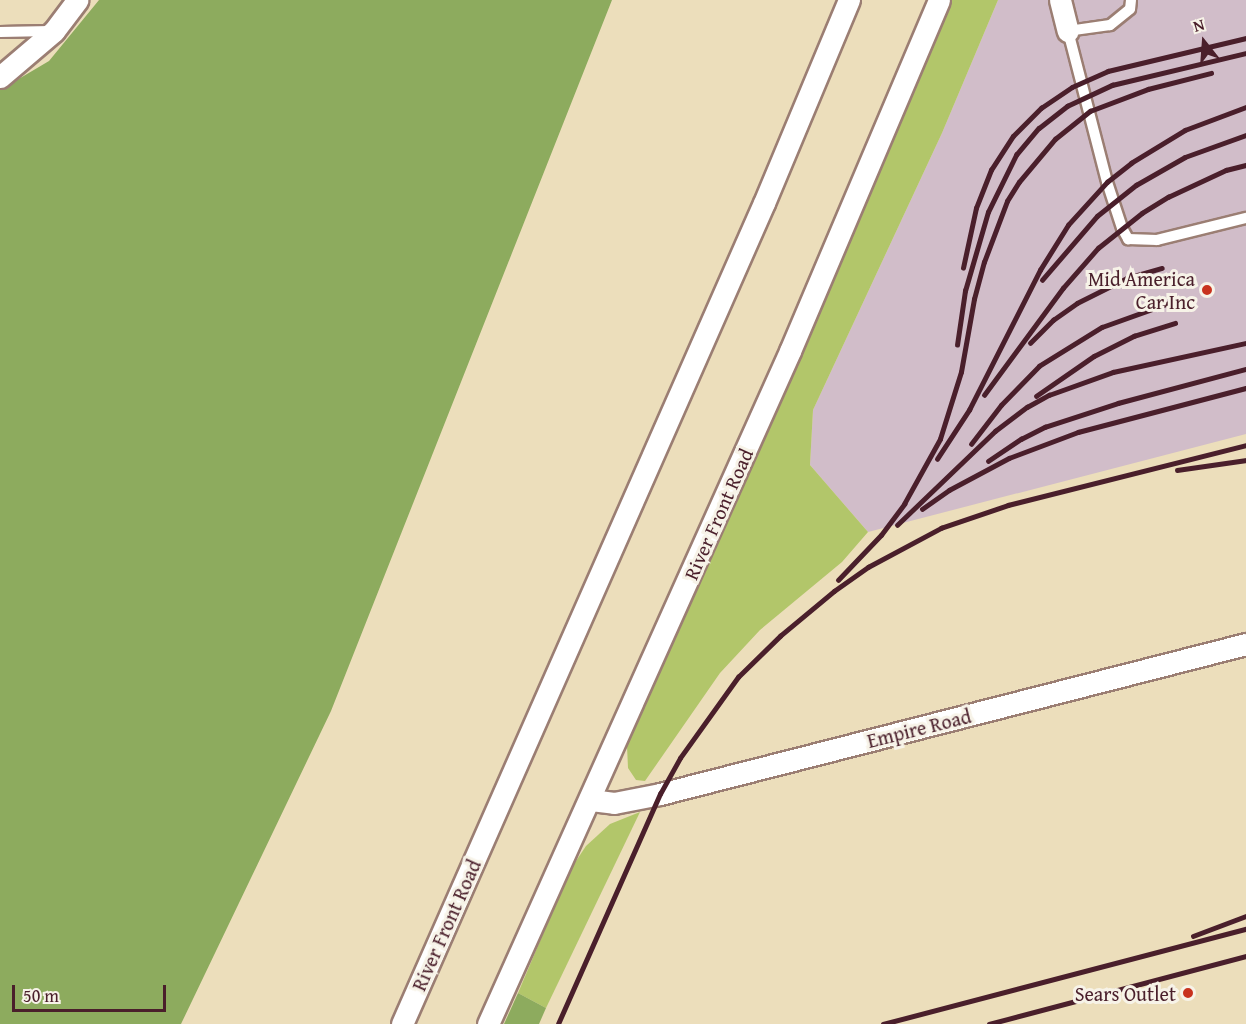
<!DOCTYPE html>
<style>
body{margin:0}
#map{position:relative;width:1246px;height:1024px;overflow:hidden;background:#ecdebb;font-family:"Gentium Book Plus",serif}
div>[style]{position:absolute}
.industrial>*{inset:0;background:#d1bdc9}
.green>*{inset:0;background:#b2c66a}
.forest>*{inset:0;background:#8dab5e}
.roads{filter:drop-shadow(2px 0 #9b7e73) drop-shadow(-2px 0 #9b7e73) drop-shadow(0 2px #9b7e73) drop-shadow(0 -2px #9b7e73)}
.service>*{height:10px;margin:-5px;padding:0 5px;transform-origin:5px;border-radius:5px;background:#fff}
.minor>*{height:21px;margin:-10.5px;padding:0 10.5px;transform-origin:10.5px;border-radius:10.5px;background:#fff}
.rail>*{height:4.5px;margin:-2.25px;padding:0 2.25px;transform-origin:2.25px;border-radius:2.25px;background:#4a1f2b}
.dots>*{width:16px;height:16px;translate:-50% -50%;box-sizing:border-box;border:3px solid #f7f3e8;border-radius:50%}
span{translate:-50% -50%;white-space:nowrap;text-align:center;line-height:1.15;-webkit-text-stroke:6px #f7f3e8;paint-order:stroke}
.poi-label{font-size:20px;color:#4a1f2b}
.right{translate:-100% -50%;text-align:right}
.street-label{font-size:20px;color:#4a1f2b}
.north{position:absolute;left:1174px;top:12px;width:60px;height:60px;-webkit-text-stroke:4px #f7f3e8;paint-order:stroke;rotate:343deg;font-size:16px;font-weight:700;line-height:24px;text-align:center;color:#4a1f2b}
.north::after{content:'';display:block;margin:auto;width:21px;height:27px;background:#4a1f2b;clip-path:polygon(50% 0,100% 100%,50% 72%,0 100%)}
.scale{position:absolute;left:12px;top:985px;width:154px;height:27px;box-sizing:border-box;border:3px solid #4a1f2b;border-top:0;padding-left:8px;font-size:18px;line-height:21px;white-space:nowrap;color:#4a1f2b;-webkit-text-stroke:4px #f7f3e8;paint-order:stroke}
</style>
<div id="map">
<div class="industrial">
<i style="clip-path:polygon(998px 0,1246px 0,1246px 434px,868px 532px,810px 465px,813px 410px,942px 133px)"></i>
</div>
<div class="green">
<i style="clip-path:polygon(951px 0,998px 0,942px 133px,813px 410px,810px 465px,868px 532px,842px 562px,760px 630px,720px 673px,645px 781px,636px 780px,628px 768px,627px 746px,918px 82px)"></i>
<i style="clip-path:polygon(640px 812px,546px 1008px,518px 993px,570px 870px,586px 846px,610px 824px)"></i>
</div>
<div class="forest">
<i style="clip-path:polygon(99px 0,612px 0,331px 711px,181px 1024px,0 1024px,0 90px,49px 61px)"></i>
<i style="clip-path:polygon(518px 993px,546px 1008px,539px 1024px,504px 1024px)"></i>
</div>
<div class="roads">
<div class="service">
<i style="left:1131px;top:0;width:9px;rotate:96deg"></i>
<i style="left:1130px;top:9px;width:26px;rotate:141deg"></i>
<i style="left:1110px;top:25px;width:42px;rotate:171.9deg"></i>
<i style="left:1068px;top:31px;width:156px;rotate:75.5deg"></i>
<i style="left:1107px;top:182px;width:48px;rotate:71.9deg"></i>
<i style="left:1122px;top:228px;width:13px;rotate:61deg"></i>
<i style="left:1128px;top:239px;width:29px;rotate:2deg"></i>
<i style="left:1157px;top:240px;width:92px;rotate:-13.9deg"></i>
<i style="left:0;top:32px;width:51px;rotate:-1.1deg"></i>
</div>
<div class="minor">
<i style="left:1060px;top:0;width:32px;rotate:76deg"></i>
<i style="left:0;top:77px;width:71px;rotate:-40.4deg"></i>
<i style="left:54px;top:31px;width:39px;rotate:-53deg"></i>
<i style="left:591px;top:800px;width:23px;rotate:7deg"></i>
<i style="left:614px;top:803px;width:47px;rotate:-11.1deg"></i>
<i style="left:660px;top:794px;width:605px;rotate:-14.36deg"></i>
<i style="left:402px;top:1024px;width:897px;rotate:-66.21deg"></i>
<i style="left:764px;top:203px;width:220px;rotate:-67.3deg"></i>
<i style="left:488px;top:1024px;width:738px;rotate:-65.83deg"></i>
<i style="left:790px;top:351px;width:381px;rotate:-67deg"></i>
</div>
</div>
<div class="rail">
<i style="left:963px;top:268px;width:61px;rotate:-77.8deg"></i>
<i style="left:976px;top:208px;width:41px;rotate:-68.5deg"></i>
<i style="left:991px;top:170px;width:40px;rotate:-57.1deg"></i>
<i style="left:1013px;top:136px;width:40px;rotate:-45deg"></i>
<i style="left:1041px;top:108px;width:37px;rotate:-34deg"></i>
<i style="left:1072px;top:87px;width:39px;rotate:-24deg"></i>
<i style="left:1108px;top:71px;width:142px;rotate:-13.4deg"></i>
<i style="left:1042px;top:280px;width:84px;rotate:-49.3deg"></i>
<i style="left:1097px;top:216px;width:50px;rotate:-38.5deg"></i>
<i style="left:1136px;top:185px;width:56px;rotate:-29.7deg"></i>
<i style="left:1185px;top:157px;width:65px;rotate:-19.8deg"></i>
<i style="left:1030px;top:343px;width:33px;rotate:-45deg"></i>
<i style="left:1053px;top:320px;width:29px;rotate:-35deg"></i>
<i style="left:1077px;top:303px;width:56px;rotate:-26.6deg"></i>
<i style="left:1127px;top:278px;width:36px;rotate:-16deg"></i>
<i style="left:957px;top:345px;width:55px;rotate:-81.6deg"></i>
<i style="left:965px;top:291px;width:82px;rotate:-73.8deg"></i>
<i style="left:988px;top:212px;width:64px;rotate:-63.8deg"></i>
<i style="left:1016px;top:155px;width:35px;rotate:-50deg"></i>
<i style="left:1039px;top:128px;width:36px;rotate:-38deg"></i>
<i style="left:1067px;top:106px;width:50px;rotate:-25deg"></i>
<i style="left:1112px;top:85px;width:138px;rotate:-13.4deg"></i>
<i style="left:984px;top:395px;width:133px;rotate:-53.6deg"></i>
<i style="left:1063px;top:288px;width:53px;rotate:-48.8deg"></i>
<i style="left:1098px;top:248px;width:56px;rotate:-38.5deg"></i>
<i style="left:1142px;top:213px;width:31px;rotate:-32deg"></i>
<i style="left:1168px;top:197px;width:64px;rotate:-25deg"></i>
<i style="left:1226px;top:170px;width:21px;rotate:-14deg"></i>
<i style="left:1036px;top:396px;width:70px;rotate:-34.6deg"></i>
<i style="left:1094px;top:356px;width:45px;rotate:-26.6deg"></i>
<i style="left:1134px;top:336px;width:43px;rotate:-17.6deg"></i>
<i style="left:971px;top:444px;width:49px;rotate:-52.4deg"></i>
<i style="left:1001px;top:405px;width:54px;rotate:-45.7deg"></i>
<i style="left:1039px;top:366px;width:74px;rotate:-31.8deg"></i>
<i style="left:1102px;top:327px;width:74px;rotate:-19.7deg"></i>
<i style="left:937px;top:459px;width:59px;rotate:-56.9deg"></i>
<i style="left:969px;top:410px;width:157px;rotate:-63.1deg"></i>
<i style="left:1040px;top:270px;width:53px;rotate:-58.1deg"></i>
<i style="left:1068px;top:225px;width:58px;rotate:-47.8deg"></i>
<i style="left:1107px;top:182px;width:31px;rotate:-38deg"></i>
<i style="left:1131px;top:163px;width:63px;rotate:-31.4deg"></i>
<i style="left:1185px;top:130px;width:65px;rotate:-20.7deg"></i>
<i style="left:988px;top:461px;width:40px;rotate:-34deg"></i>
<i style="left:1021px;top:439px;width:27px;rotate:-27deg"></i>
<i style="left:1045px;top:427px;width:77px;rotate:-18.2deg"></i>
<i style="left:1118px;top:403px;width:132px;rotate:-14.9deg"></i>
<i style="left:1177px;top:470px;width:70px;rotate:-8.2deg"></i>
<i style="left:922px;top:509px;width:33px;rotate:-35deg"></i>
<i style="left:949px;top:490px;width:68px;rotate:-28.1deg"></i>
<i style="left:1009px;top:458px;width:74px;rotate:-20.6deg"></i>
<i style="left:1078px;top:432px;width:174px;rotate:-14.7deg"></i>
<i style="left:897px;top:525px;width:136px;rotate:-43.8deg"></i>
<i style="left:995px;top:431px;width:40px;rotate:-37deg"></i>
<i style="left:1027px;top:407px;width:25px;rotate:-29deg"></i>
<i style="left:1049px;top:395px;width:68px;rotate:-19.8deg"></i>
<i style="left:1113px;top:372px;width:136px;rotate:-12.3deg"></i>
<i style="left:838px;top:580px;width:62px;rotate:-46.3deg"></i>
<i style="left:881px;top:535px;width:39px;rotate:-53deg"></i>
<i style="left:904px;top:504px;width:74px;rotate:-61deg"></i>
<i style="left:940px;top:439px;width:70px;rotate:-72.6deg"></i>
<i style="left:961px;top:372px;width:74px;rotate:-79.9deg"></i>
<i style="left:974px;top:299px;width:38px;rotate:-75deg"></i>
<i style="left:984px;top:262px;width:65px;rotate:-69.3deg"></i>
<i style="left:1007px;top:201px;width:22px;rotate:-58deg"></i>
<i style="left:1019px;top:182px;width:56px;rotate:-50.1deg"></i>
<i style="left:1055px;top:139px;width:45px;rotate:-38.7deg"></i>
<i style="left:1090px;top:111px;width:62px;rotate:-20.8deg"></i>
<i style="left:1148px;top:89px;width:65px;rotate:-14.3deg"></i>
<i style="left:1193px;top:936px;width:57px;rotate:-20.7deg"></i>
<i style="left:558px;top:1024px;width:252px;rotate:-66.1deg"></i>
<i style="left:660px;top:794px;width:41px;rotate:-60.9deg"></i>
<i style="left:680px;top:758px;width:100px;rotate:-54.4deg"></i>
<i style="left:738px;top:677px;width:59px;rotate:-44.3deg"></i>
<i style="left:780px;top:636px;width:70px;rotate:-39.8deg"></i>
<i style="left:834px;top:591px;width:42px;rotate:-35.2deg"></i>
<i style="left:868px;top:567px;width:83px;rotate:-28.1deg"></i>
<i style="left:941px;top:528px;width:71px;rotate:-18.9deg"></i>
<i style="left:1008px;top:505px;width:245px;rotate:-14.1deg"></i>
<i style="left:883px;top:1024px;width:375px;rotate:-14.7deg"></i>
<i style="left:989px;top:1024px;width:266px;rotate:-14.8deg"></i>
</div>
<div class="dots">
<i style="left:1207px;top:290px;background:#c8321e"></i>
<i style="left:1188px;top:993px;background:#c8321e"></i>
</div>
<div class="poi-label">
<span class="right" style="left:1195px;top:290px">Mid America<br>Car Inc</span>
<span class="right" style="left:1176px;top:993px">Sears Outlet</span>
</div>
<div class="street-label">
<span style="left:718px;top:514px;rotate:-66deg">River Front Road</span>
<span style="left:919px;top:728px;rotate:-14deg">Empire Road</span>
<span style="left:446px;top:925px;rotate:-66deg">River Front Road</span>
</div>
<div class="north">N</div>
<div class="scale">50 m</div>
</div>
